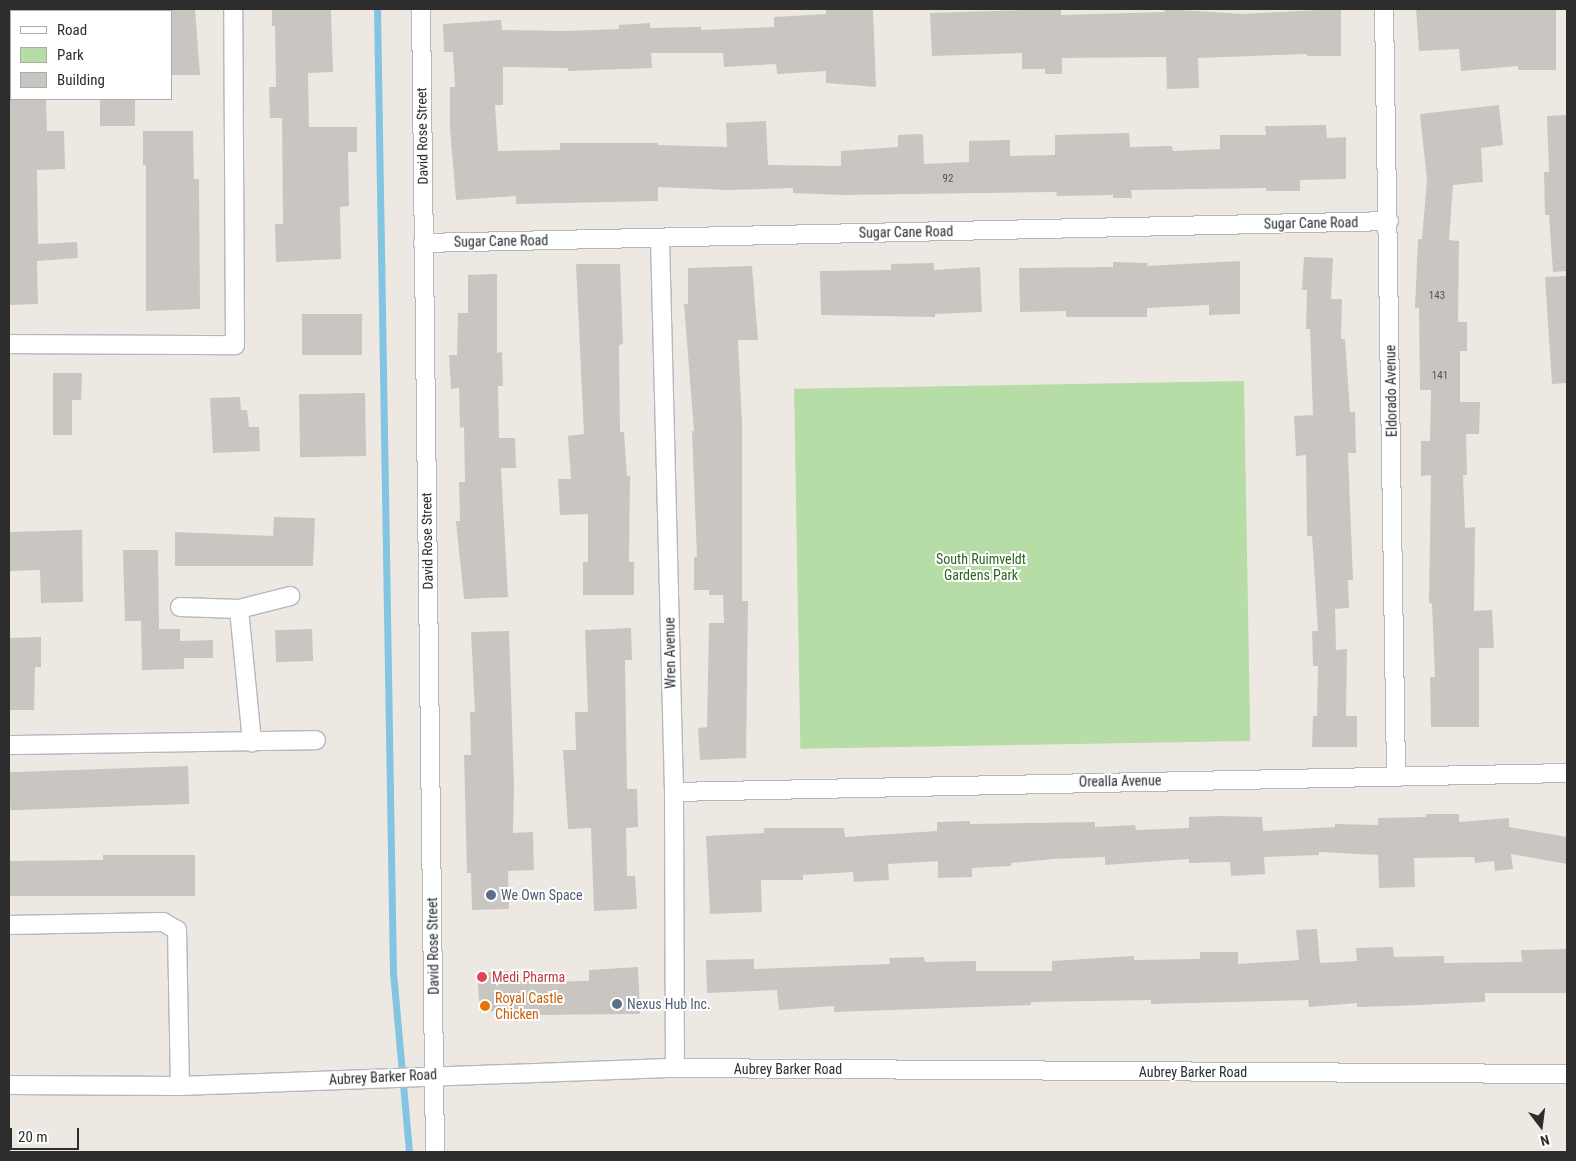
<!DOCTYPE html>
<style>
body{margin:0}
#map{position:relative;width:1576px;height:1161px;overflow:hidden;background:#ede9e2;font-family:"Roboto Condensed",sans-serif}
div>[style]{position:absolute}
.green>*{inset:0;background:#b5dda5;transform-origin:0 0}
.stream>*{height:7px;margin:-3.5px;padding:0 3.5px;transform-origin:3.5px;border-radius:3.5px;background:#82c4e2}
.building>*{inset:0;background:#c9c5c0;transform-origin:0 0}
.roads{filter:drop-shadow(1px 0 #b5b7bf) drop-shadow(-1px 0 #b5b7bf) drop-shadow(0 1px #b5b7bf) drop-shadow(0 -1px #b5b7bf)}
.minor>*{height:18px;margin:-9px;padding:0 9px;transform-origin:9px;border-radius:9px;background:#fff}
.dots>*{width:14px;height:14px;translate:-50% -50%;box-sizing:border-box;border:2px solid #fff;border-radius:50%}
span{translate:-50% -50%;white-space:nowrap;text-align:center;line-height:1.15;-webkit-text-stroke:4px #fff;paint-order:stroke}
.number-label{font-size:11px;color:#545352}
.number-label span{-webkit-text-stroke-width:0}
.street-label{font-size:14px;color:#2d2d2d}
.park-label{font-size:14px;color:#2e6424}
.service-label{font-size:14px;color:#4e5e75}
.left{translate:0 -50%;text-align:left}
.health-label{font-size:14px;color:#be3a42}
.food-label{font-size:14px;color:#c56008}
.frame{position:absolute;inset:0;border:10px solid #2d2d2d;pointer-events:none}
.legend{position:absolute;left:10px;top:10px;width:162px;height:90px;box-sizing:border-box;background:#fff;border:1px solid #ababab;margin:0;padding:6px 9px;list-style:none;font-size:15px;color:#2d2d2d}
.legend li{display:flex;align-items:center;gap:10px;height:25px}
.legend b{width:25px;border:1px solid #ababab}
.north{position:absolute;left:1516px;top:1101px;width:50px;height:50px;-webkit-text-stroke:4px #fff;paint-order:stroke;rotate:165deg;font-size:14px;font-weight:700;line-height:20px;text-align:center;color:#2d2d2d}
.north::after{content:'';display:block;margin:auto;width:18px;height:22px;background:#2d2d2d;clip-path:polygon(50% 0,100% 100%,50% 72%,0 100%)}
.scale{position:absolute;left:10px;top:1128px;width:69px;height:22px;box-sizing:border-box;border:2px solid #2d2d2d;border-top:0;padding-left:6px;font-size:15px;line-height:18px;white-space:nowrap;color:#2d2d2d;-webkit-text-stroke:4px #fff;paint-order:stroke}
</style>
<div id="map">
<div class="green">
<i style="left:1244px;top:381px;width:360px;height:450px;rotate:89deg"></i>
</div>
<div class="stream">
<i style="left:377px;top:9px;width:963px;rotate:89.05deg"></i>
<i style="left:393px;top:972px;width:181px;rotate:84.9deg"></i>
</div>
<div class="building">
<i style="clip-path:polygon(171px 9px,195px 9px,200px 75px,171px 75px)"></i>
<i style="clip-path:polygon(272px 9px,331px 9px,333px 72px,308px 73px,309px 127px,357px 127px,357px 152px,348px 152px,349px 206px,340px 207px,341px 259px,276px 262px,275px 224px,283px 224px,282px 118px,270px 118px,269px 87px,276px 87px,275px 26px,272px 26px)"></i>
<i style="clip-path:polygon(826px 9px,873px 9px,876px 87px,826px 83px,826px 71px,777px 74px,776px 64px,724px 67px,723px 53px,651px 53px,652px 68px,568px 71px,568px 68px,503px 67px,503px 105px,495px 105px,498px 151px,560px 150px,560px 143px,658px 143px,658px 145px,727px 147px,726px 123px,766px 121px,768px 165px,841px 166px,841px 151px,898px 147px,898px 135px,918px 134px,923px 135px,924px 164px,969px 162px,969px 141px,1010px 140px,1010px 156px,1055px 155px,1055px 135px,1129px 133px,1130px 147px,1172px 146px,1173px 151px,1220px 149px,1220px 135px,1266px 135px,1265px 126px,1326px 125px,1327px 138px,1346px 137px,1346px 179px,1300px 180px,1300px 191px,1266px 191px,1266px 188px,1131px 190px,1132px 198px,1113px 198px,1113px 195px,1057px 196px,1056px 192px,842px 195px,793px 193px,793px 188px,728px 190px,658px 187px,658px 201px,516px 204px,516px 196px,456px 200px,450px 129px,450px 87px,455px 87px,453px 52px,444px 52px,443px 24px,501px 20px,502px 30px,565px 31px,619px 29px,619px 25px,650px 23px,650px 28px,701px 27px,701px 30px,774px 27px,774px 17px,826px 14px)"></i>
<i style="clip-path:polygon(1061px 9px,1061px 15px,1165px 12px,1164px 9px,1242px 14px,1341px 9px,1341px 56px,1307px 56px,1307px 54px,1198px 58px,1199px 88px,1167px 89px,1166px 57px,1062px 58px,1062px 74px,1045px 74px,1045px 69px,1022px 69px,1022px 53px,932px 56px,930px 13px)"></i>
<i style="clip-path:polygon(1416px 9px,1556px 9px,1556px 70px,1518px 70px,1518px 66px,1461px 71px,1459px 49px,1419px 51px)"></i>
<i style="clip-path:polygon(9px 99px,46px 99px,47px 131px,64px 131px,65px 169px,37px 170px,38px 244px,77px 242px,78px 258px,37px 261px,38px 304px,9px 305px)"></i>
<i style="left:100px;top:99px;width:35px;height:27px"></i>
<i style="clip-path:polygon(1499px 105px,1503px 145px,1481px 148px,1483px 182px,1453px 185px,1449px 240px,1459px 241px,1458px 322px,1467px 322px,1467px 351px,1460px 351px,1460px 402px,1480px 402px,1479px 434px,1466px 434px,1467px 475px,1463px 475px,1465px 528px,1475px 527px,1474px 611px,1492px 610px,1494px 648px,1479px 648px,1479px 727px,1431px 727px,1430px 677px,1435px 677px,1432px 604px,1429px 603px,1431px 475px,1421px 476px,1421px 441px,1430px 441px,1431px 390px,1420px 390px,1419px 308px,1415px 308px,1418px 239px,1422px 239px,1427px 180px,1420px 114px)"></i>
<i style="clip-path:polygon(1567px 115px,1567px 271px,1553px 272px,1549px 215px,1545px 215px,1544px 172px,1549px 172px,1547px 116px)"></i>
<i style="clip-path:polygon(143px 131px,193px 131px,194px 179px,199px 179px,200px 309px,146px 311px,146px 165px,143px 165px)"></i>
<i style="clip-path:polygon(1304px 257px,1333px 258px,1331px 299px,1342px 299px,1341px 339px,1345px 339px,1350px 412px,1355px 412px,1356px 453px,1348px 453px,1353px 580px,1348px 580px,1349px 608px,1335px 609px,1336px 650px,1347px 649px,1346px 716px,1357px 716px,1357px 747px,1312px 747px,1313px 716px,1317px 716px,1318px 666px,1313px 666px,1312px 631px,1318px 631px,1315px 582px,1312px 536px,1307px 536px,1306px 455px,1296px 456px,1294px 416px,1313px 415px,1310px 329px,1306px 329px,1307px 290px,1302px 290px)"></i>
<i style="clip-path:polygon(1240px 261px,1240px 314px,1209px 315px,1209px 305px,1147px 308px,1147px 317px,1066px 317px,1066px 311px,1020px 312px,1019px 268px,1113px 267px,1113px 262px,1148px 263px,1147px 266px)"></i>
<i style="clip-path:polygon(934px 263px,934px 270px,980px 267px,982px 312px,935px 314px,935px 317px,821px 315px,820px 271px,891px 270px,891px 264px)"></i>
<i style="clip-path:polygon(576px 264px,620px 264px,623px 344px,619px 345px,620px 432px,624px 432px,627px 476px,630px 476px,629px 562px,634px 562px,634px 595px,583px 595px,583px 562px,588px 562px,588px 514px,560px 515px,558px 479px,571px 479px,568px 436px,584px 434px)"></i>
<i style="clip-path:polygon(752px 266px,758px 340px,738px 340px,742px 422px,742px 601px,748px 601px,746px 758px,700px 760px,698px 728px,707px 727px,709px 623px,724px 623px,723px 595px,709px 595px,709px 590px,694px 590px,694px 557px,697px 557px,692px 431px,694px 431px,684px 304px,688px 304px,688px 268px)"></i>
<i style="clip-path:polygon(497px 274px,497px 353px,502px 352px,503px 386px,498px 386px,499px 438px,515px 438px,516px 468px,501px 468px,508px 597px,464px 599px,456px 521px,460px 521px,459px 482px,465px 482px,464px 427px,460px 428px,459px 388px,451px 389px,449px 355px,457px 355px,458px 313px,468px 313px,468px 275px)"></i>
<i style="clip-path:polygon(1567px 276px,1567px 383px,1552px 384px,1545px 277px)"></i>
<i style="left:362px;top:314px;width:41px;height:60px;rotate:90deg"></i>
<i style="clip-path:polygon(53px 373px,82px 373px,81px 400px,72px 400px,72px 435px,53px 435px)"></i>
<i style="left:365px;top:393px;width:63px;height:66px;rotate:89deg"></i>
<i style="clip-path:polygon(240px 397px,241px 410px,247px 410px,249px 427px,259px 427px,260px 451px,213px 453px,210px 398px)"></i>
<i style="clip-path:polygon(274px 517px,315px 518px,313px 566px,175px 566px,175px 532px,273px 536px)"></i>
<i style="clip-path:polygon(82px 530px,83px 602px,41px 603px,40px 570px,9px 571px,9px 532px)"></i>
<i style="clip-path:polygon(123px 550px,158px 550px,159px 629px,180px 629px,180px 641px,213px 640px,213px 658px,184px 658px,184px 669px,142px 670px,141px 621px,125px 621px)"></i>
<i style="clip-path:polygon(631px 628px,632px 660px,625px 660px,627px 789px,637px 789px,638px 827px,626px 828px,627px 876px,635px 876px,637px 909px,594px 911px,591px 828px,568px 829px,563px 750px,576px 750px,575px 712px,588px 712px,585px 630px)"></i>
<i style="left:312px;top:629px;width:32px;height:37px;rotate:88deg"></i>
<i style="clip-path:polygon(509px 631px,514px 786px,513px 833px,533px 832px,534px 870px,508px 871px,509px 909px,472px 910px,471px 873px,467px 873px,464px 755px,471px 755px,470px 712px,475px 712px,471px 632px)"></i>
<i style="clip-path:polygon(41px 637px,41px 667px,35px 667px,34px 710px,9px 710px,9px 638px)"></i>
<i style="left:188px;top:766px;width:38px;height:179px;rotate:88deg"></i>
<i style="clip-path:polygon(1426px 814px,1459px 814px,1459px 822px,1509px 818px,1509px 827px,1567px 837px,1567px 864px,1511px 854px,1513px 869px,1495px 871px,1494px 861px,1475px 863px,1474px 857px,1414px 858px,1415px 887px,1379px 888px,1378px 855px,1319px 852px,1319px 855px,1264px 857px,1265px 874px,1231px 876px,1230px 862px,1189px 863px,1189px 859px,1105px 865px,1105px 857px,1053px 859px,1011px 863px,1011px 866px,972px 868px,972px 877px,938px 878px,938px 861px,888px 864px,889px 880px,854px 882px,853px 872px,803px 875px,803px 880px,761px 880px,762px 912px,710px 914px,706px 836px,764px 833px,764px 828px,844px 828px,845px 837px,937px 831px,937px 822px,970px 821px,970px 824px,1095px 822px,1095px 827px,1135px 825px,1136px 830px,1189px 828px,1189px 817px,1220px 816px,1262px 817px,1263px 831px,1335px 827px,1335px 824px,1378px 825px,1378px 818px,1426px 817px)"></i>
<i style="clip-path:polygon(103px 855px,195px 855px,195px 896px,9px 896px,9px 861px,103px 860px)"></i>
<i style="clip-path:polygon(1317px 929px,1320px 963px,1357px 961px,1356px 948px,1393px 947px,1394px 957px,1444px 956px,1444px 963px,1522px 962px,1521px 950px,1567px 949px,1567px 993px,1485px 993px,1485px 1002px,1394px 1006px,1357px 1007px,1357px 1003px,1309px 1007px,1308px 1000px,1151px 1004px,1151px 1000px,1031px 1002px,1031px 1005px,834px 1012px,834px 1006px,779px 1010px,777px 990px,707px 993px,706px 960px,754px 959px,754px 969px,890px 964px,889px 958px,924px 957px,925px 962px,976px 961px,976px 971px,1052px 971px,1052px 961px,1134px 956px,1134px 960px,1200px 959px,1200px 952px,1238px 952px,1238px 964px,1299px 960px,1296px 930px)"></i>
<i style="clip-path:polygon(638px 967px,640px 1014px,534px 1015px,534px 1009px,480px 1012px,477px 973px,508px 971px,508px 982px,589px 981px,589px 970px)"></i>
</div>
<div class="roads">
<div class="minor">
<i style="left:421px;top:9px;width:1143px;rotate:89.3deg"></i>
<i style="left:1384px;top:9px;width:765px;rotate:89.1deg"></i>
<i style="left:660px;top:238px;width:554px;rotate:88.55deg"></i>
<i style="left:674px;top:792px;width:276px;rotate:89.8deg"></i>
<i style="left:423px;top:243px;width:966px;rotate:-1.3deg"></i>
<i style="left:9px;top:344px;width:226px;rotate:0.3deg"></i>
<i style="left:235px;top:345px;width:336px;rotate:-90.3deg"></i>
<i style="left:180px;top:607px;width:59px;rotate:1.9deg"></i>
<i style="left:239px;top:609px;width:53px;rotate:-14.3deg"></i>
<i style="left:239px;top:609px;width:134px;rotate:84.4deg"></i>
<i style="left:9px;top:745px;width:307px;rotate:-0.9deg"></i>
<i style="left:674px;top:792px;width:893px;rotate:-1.22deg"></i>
<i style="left:9px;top:925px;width:154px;rotate:-1.1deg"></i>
<i style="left:163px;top:922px;width:16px;rotate:30deg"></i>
<i style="left:177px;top:930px;width:156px;rotate:88.9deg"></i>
<i style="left:9px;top:1085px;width:171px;rotate:0.3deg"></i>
<i style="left:180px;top:1086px;width:495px;rotate:-2.1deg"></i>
<i style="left:675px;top:1068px;width:892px;rotate:0.39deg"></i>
</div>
</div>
<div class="dots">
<i style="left:491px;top:895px;background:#5c6f8a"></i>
<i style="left:482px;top:977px;background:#e0444e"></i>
<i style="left:617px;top:1004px;background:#5c6f8a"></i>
<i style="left:485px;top:1006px;background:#e8710a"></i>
</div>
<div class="number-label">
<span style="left:948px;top:179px">92</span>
<span style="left:1437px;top:296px">143</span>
<span style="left:1440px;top:376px">141</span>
</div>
<div class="street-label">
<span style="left:422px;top:136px;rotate:-91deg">David Rose Street</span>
<span style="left:1311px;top:223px;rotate:-1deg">Sugar Cane Road</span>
<span style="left:906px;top:232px;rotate:-1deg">Sugar Cane Road</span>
<span style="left:501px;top:241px;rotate:-1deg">Sugar Cane Road</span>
<span style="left:1391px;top:391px;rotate:-91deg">Eldorado Avenue</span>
<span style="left:427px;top:541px;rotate:-91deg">David Rose Street</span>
<span style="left:670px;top:653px;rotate:-91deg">Wren Avenue</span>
<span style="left:1120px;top:781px;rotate:-1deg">Orealla Avenue</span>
<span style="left:433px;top:946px;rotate:-91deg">David Rose Street</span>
<span style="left:788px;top:1069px">Aubrey Barker Road</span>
<span style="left:1193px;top:1072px">Aubrey Barker Road</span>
<span style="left:383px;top:1077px;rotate:-3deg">Aubrey Barker Road</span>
</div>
<div class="park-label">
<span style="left:981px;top:567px">South Ruimveldt<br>Gardens Park</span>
</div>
<div class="service-label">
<span class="left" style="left:501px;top:895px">We Own Space</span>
<span class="left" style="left:627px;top:1004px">Nexus Hub Inc.</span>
</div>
<div class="health-label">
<span class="left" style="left:492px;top:977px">Medi Pharma</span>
</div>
<div class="food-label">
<span class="left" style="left:495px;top:1006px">Royal Castle<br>Chicken</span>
</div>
<div class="frame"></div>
<ul class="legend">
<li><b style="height:6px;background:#fff"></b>Road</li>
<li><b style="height:14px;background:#b5dda5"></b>Park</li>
<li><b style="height:14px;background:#c9c5c0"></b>Building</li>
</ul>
<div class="north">N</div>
<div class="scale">20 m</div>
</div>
